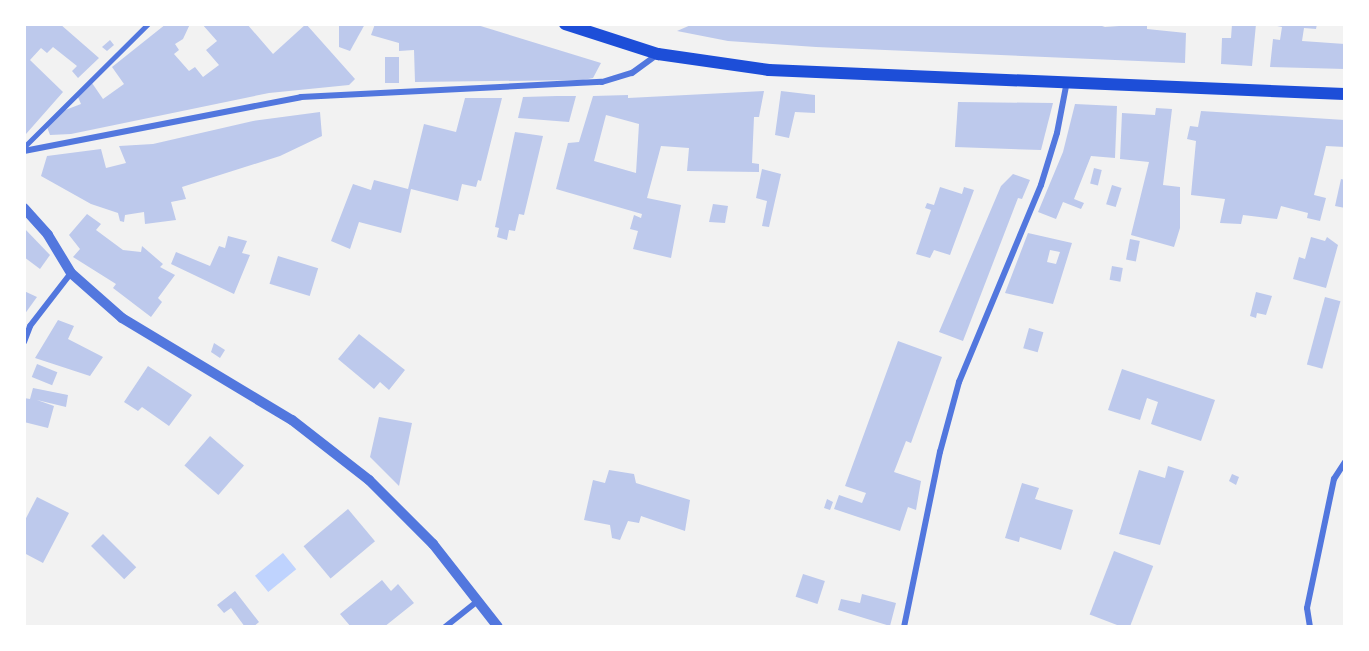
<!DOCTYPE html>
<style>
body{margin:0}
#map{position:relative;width:1369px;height:651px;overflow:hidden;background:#f2f2f2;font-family:"Alegreya Sans",sans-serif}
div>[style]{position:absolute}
.water>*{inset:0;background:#bfd3fe;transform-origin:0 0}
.building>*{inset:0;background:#bdc9ec;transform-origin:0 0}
.service>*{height:4.5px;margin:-2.25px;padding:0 2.25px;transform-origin:2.25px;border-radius:2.25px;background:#5277de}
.minor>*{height:6px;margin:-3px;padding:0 3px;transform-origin:3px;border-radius:3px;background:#5277de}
.tertiary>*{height:10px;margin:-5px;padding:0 5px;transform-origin:5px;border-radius:5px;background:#5277de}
.secondary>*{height:12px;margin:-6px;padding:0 6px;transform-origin:6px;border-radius:6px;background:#1d4ed8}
span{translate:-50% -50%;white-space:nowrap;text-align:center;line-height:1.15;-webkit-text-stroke:4.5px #fff;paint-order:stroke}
.frame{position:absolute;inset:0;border:26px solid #fff;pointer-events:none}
</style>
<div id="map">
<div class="water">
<i style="left:283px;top:553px;width:21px;height:36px;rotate:51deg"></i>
</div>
<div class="building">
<i style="clip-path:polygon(24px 24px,60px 24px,99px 58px,78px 78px,72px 71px,77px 66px,53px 47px,47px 53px,41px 48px,30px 60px,63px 92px,26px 134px)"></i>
<i style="clip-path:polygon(166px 24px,190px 24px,183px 39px,175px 44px,179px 50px,174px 54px,189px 71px,195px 67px,203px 77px,219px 65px,206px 50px,217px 41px,202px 24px,247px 24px,273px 54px,306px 24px,355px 79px,349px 85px,269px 93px,71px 134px,50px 135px,47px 127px,60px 112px,81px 104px,77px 95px,92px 83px,103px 99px,124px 84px,112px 67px)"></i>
<i style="clip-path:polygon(339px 24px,365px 24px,350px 51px,339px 47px)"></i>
<i style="clip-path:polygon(375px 24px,474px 24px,601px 63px,593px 78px,583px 80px,415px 82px,414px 50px,399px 51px,399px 43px,371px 35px)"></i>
<i style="clip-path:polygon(693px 24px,1096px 24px,1105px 27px,1147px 24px,1147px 29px,1186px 33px,1185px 63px,816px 47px,728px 41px,677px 31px)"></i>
<i style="clip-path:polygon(1232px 24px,1256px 24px,1252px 66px,1221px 64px,1222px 38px,1231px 38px)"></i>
<i style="clip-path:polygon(1268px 24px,1317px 24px,1316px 29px,1304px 28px,1302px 41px,1345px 44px,1345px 69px,1270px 67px,1273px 39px,1280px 40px,1282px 27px)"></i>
<i style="clip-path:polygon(110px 40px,114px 45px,107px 51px,102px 47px)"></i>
<i style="left:385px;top:57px;width:14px;height:26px"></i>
<i style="clip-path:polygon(evenodd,764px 91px,759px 117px,754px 117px,752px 163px,759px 164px,759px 172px,687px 171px,689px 148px,661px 146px,647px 198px,681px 205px,671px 258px,633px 249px,638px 231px,630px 229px,634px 215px,641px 218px,642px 214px,556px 189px,568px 143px,579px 142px,593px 96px,628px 95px,628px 98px,764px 91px,606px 115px,639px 124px,636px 173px,594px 161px,606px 115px)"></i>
<i style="clip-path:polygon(781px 91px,815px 95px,815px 113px,795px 112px,789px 138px,775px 135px)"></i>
<i style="clip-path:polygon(557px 96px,576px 96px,569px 122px,518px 118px,523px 97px)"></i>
<i style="clip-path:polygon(465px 98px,502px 98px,481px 181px,478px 180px,476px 187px,462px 184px,458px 201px,411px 189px,401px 233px,359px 222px,350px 249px,331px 241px,353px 184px,371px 190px,374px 180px,408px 189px,424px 124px,456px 132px)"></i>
<i style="clip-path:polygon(958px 102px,1053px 103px,1041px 150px,955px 147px)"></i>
<i style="clip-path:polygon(1075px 104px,1117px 106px,1115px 158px,1091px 156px,1074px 199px,1084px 203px,1081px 209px,1063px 202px,1056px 219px,1038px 212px,1063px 152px)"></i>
<i style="clip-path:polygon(1156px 108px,1172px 109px,1163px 185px,1180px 187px,1180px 228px,1174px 247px,1131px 235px,1149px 162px,1120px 159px,1122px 113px,1155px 115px)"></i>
<i style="clip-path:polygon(1201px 111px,1345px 120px,1345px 147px,1326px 146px,1314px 195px,1326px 198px,1320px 221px,1307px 218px,1308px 213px,1281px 206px,1277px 219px,1243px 215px,1241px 224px,1220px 223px,1225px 199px,1191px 195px,1196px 141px,1187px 139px,1190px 126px,1198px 127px)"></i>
<i style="clip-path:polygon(320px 112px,322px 136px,280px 156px,182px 187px,186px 199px,171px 202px,176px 220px,145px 224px,144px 212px,125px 215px,124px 222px,120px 221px,118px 213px,91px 204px,41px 176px,47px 156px,101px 149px,106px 168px,126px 163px,119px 146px,153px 144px,253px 121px)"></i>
<i style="clip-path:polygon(515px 132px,543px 136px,524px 215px,519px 214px,515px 231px,509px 230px,507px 240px,497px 237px,499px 228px,495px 227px)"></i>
<i style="left:1094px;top:168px;width:8px;height:16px;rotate:14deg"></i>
<i style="clip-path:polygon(762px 169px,781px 174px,769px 227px,762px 226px,767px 201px,756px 198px)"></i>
<i style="clip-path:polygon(1013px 174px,1030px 180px,1022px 199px,1018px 198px,963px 341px,939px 332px,1001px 186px)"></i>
<i style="clip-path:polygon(1341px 179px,1345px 180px,1345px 208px,1335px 206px)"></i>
<i style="left:1112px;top:185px;width:10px;height:20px;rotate:17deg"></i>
<i style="clip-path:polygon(940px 187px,962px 194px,964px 187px,974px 190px,950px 255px,934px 250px,930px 258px,916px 254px,931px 210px,925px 208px,927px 203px,934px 205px)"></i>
<i style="clip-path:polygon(713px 204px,728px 206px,725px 223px,709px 222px)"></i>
<i style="clip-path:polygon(87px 214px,101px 224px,96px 230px,123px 250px,141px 252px,142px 246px,163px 264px,160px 267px,175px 275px,158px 298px,162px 302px,151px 317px,113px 288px,116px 284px,73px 257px,80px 249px,69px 235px)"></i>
<i style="clip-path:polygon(24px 228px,50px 255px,40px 269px,24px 257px)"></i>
<i style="clip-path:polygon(evenodd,1028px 233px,1072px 243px,1053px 304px,1005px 293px,1028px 233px,1050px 250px,1060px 252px,1056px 264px,1047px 262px,1050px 250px)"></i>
<i style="clip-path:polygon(228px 236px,247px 241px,242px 253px,250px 255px,234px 294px,171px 264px,176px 252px,210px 266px,219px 246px,225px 248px)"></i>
<i style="clip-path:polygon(1311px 237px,1325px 241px,1327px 237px,1338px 245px,1326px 288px,1293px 279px,1299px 257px,1305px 259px)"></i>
<i style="left:1130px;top:239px;width:10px;height:21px;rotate:11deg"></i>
<i style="left:278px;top:256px;width:42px;height:29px;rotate:17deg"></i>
<i style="left:1112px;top:266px;width:11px;height:14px;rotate:10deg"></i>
<i style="clip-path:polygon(24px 291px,37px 297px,24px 315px)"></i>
<i style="clip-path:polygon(1256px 292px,1272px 296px,1266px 315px,1257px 313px,1256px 318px,1250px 316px)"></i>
<i style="left:1325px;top:297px;width:16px;height:70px;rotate:15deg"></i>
<i style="clip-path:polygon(58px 320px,74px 326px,68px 339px,103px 357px,90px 376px,35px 358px)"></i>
<i style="left:1029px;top:328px;width:15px;height:21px;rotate:16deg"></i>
<i style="clip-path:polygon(359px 334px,405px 370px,389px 390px,380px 382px,374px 389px,338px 359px)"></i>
<i style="clip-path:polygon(898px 341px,942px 357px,911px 443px,906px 441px,894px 472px,921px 481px,916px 510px,908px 507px,900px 531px,834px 509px,839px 495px,862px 503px,866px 493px,845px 486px)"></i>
<i style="clip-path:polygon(214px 343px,225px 350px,220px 358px,211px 352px)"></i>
<i style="left:37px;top:364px;width:22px;height:14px;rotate:22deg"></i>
<i style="clip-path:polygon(148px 366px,192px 395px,169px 426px,142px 407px,138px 411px,124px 402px)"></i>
<i style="clip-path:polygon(1122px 369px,1215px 400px,1201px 441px,1151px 424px,1158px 402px,1147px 398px,1140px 420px,1108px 410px)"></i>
<i style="clip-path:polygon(33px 388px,68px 395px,66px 407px,37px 400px,54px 406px,48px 428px,24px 422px,24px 398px,30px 399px)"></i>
<i style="clip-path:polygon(379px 417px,412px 423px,399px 486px,370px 457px)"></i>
<i style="left:210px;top:436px;width:45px;height:39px;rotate:41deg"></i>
<i style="clip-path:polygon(1168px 466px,1184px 471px,1160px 545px,1119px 534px,1139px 470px,1165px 478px)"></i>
<i style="clip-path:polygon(609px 470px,634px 474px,636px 483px,690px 500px,685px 531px,641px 516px,639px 523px,628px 521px,620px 540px,612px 538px,610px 525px,584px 520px,593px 480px,605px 483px)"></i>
<i style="clip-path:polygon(1232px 474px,1239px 477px,1236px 485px,1229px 481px)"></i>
<i style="clip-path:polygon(1022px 483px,1039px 488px,1035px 499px,1073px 510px,1061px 550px,1020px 537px,1019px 542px,1005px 538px)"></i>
<i style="clip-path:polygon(37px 497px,69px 513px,43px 563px,24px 553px,24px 522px)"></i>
<i style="clip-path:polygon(827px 499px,833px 502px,830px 510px,824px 508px)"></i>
<i style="left:348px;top:509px;width:42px;height:58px;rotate:50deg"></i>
<i style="left:103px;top:534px;width:47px;height:17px;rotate:45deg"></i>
<i style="left:1114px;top:551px;width:42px;height:68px;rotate:21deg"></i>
<i style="left:803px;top:574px;width:23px;height:24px;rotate:18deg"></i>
<i style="clip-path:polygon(382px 580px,391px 591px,398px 584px,414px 603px,384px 627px,351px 627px,340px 614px)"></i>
<i style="clip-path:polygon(235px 591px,259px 622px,253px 627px,245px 627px,231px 608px,224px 613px,217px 605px)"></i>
<i style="clip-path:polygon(862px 594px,896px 603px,890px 626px,838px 610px,841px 599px,860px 603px)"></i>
</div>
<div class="service">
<i style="left:24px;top:147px;width:175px;rotate:-44.8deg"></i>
</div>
<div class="minor">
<i style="left:24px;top:151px;width:282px;rotate:-11deg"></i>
<i style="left:301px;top:97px;width:301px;rotate:-2.9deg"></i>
<i style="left:602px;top:82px;width:31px;rotate:-17deg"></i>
<i style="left:632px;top:73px;width:32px;rotate:-36deg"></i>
<i style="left:24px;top:342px;width:17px;rotate:-69deg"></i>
<i style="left:30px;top:326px;width:67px;rotate:-52.3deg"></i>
<i style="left:445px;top:627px;width:43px;rotate:-38.5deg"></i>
<i style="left:904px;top:627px;width:179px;rotate:-78.4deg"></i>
<i style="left:940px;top:452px;width:73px;rotate:-74.8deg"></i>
<i style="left:959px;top:382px;width:213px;rotate:-67.4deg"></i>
<i style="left:1041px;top:185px;width:54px;rotate:-72.9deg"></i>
<i style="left:1057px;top:133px;width:53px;rotate:-79.1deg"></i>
<i style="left:1310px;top:627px;width:19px;rotate:-99deg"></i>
<i style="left:1307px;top:608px;width:132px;rotate:-78.2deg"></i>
<i style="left:1334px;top:479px;width:20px;rotate:-57deg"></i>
</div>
<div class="tertiary">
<i style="left:24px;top:208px;width:36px;rotate:48deg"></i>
<i style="left:48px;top:235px;width:44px;rotate:58.8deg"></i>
<i style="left:71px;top:273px;width:68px;rotate:41.4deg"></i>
<i style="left:122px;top:318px;width:198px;rotate:31deg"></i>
<i style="left:292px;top:420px;width:98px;rotate:37.9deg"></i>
<i style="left:369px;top:480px;width:91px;rotate:45deg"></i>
<i style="left:433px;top:544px;width:105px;rotate:51.9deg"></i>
</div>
<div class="secondary">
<i style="left:565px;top:24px;width:98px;rotate:17.9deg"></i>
<i style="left:658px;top:54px;width:112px;rotate:8.2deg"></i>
<i style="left:769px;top:70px;width:576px;rotate:2.39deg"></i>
</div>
<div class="frame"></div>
</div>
